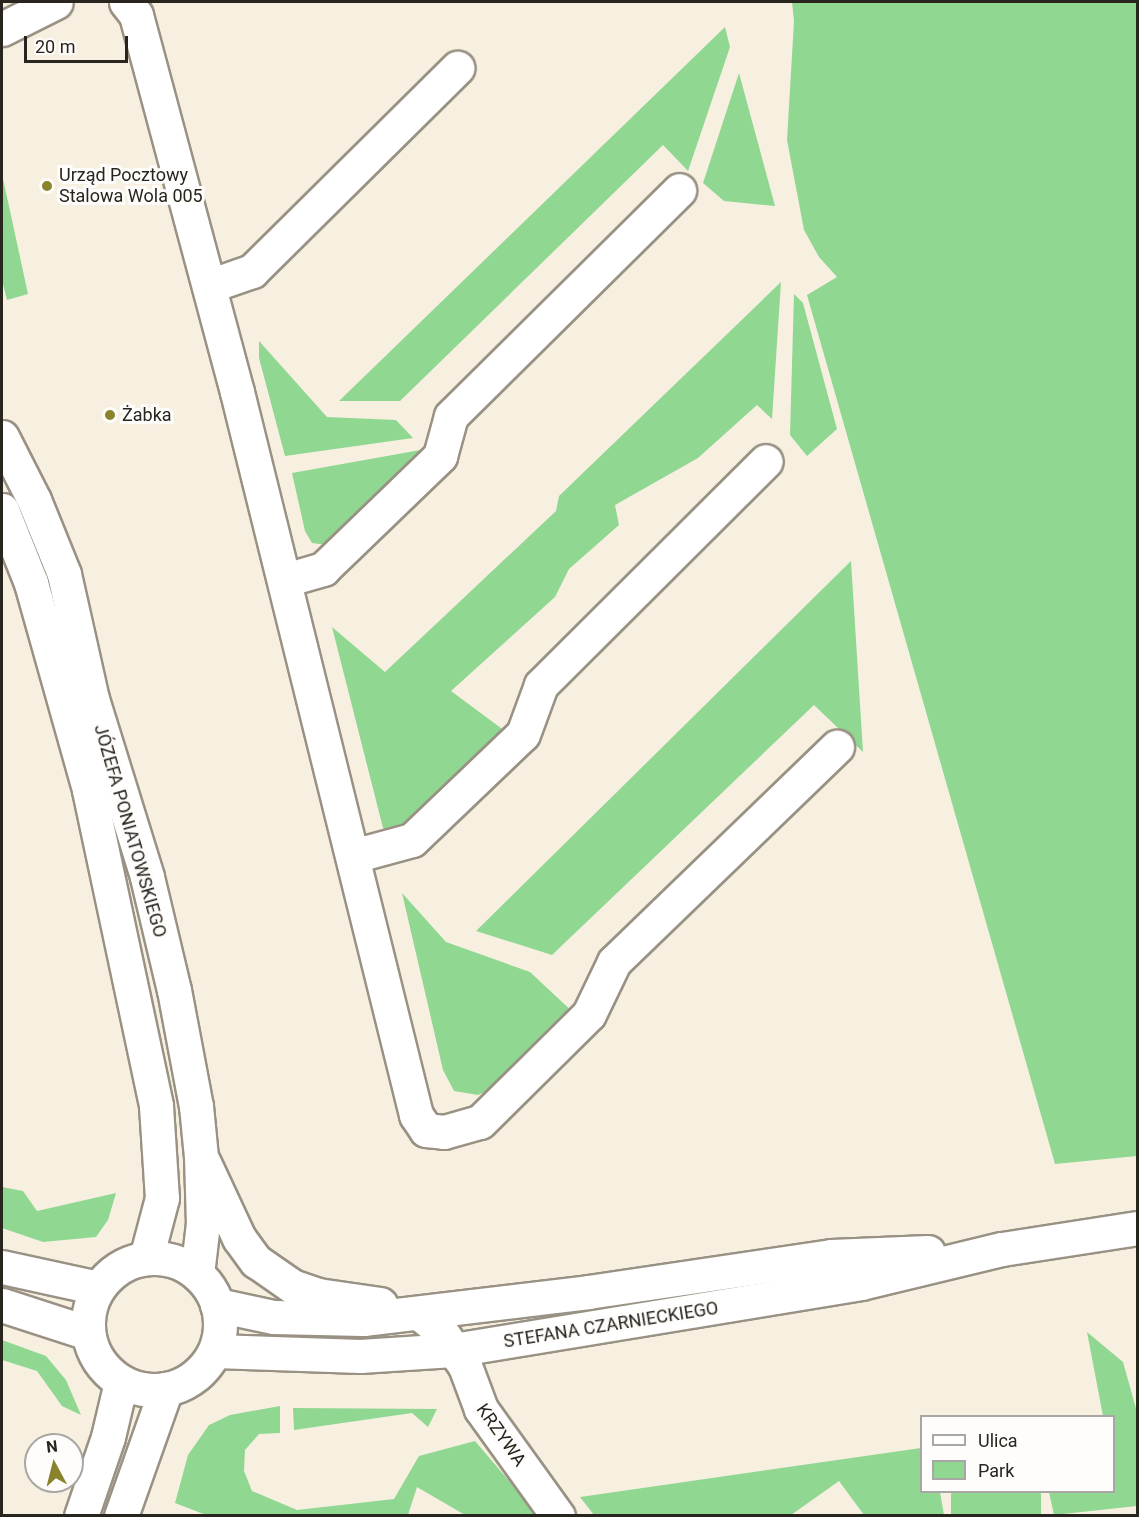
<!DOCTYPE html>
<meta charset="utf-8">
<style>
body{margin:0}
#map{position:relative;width:1139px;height:1517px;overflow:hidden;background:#f7f0e1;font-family:Roboto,sans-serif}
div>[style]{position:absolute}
.green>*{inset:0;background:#90d792;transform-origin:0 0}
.roads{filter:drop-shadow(2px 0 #999284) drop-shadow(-2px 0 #999284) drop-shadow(0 2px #999284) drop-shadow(0 -2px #999284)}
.minor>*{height:33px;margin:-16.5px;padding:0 16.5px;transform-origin:16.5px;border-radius:16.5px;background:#fff}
.tertiary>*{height:33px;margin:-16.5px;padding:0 16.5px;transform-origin:16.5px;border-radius:16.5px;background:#fff}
.tertiary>.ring{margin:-16.5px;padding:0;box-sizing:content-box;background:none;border:33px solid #fff;border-radius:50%}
.dots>*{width:16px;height:16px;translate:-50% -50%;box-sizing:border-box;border:3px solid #fffdfb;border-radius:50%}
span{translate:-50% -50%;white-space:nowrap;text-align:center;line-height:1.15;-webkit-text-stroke:6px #fffdfb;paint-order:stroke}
.poi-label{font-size:18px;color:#28251f}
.left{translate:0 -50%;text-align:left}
.street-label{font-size:18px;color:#28251f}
.frame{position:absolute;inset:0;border:3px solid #28251f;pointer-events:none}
.legend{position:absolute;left:920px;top:1415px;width:195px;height:78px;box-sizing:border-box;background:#fffdfb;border:2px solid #a9a7a3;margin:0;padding:8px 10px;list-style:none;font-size:18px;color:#28251f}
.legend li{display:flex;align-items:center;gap:12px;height:30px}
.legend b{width:30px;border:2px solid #a9a7a3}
.north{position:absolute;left:24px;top:1433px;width:60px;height:60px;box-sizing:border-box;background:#fffdfb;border:2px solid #a9a7a3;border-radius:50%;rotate:353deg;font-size:16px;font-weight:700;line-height:24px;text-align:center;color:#28251f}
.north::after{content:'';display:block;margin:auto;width:21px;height:27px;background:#89832c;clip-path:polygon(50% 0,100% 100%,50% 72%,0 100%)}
.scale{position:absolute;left:24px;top:36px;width:104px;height:27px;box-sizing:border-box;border:3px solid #28251f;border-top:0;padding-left:8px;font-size:18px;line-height:21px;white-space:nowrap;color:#28251f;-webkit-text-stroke:4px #fffdfb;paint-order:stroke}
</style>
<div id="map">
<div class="green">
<i style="clip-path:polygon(792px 2px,1137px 2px,1137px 1156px,1055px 1164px,807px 295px,837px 277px,819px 257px,804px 230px,787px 140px,794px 21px)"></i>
<i style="clip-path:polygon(725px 27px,730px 47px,688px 171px,663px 145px,400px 401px,339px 401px)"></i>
<i style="clip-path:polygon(739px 73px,775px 206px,724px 201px,703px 183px)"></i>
<i style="clip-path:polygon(2px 174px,28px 294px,7px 300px,2px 280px)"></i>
<i style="clip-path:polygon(781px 282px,772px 419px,757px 405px,698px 458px,615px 505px,619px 525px,569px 569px,555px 597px,451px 691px,509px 734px,405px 834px,391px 834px,383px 828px,332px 627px,385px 672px,556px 511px,559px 496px)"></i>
<i style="clip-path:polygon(794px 294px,803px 303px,837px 429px,807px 456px,790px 435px)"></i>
<i style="clip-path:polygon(259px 341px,327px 417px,396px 420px,413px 438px,285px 456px,259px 358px)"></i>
<i style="clip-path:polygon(426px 449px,327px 545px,312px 543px,305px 531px,292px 473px)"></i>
<i style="clip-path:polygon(851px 561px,863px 752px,814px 705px,552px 955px,476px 931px)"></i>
<i style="clip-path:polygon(402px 893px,446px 942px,530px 972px,576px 1015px,503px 1084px,478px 1095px,454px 1091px,443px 1070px)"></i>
<i style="clip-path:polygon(2px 1187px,23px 1191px,37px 1211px,116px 1193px,108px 1220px,96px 1237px,43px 1242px,2px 1228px)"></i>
<i style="clip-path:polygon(1087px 1332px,1123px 1362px,1137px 1412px,1137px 1506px,1054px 1515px,1049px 1492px,1114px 1492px,1114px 1416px,1103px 1416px)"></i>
<i style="clip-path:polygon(2px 1340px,46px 1356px,66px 1380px,81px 1415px,62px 1406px,37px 1371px,2px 1360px)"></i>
<i style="clip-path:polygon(280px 1406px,280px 1433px,259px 1434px,245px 1450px,244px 1471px,252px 1491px,297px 1510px,394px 1499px,419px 1456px,475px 1441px,538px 1515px,465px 1515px,417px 1487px,408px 1515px,206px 1515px,175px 1503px,188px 1455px,209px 1425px,230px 1415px)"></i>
<i style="clip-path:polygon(293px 1408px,437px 1409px,428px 1427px,412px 1413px,294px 1430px)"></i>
<i style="clip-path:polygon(921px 1448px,922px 1492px,940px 1492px,944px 1515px,864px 1515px,839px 1481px,791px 1515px,594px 1515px,580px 1497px)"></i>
<i style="left:951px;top:1492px;width:90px;height:24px"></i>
</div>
<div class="roads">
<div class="minor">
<i style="left:126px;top:2px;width:16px;rotate:52deg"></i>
<i style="left:136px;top:15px;width:390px;rotate:75deg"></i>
<i style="left:237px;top:392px;width:745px;rotate:76.09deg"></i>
<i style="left:416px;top:1115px;width:18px;rotate:56deg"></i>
<i style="left:426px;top:1130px;width:18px;rotate:6deg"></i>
<i style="left:444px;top:1132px;width:37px;rotate:-16deg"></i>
<i style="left:480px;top:1122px;width:153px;rotate:-44.7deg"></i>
<i style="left:589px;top:1014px;width:58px;rotate:-64.3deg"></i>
<i style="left:614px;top:962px;width:310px;rotate:-44deg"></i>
<i style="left:2px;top:29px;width:60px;rotate:-26.6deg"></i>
<i style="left:209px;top:286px;width:46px;rotate:-19.2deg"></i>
<i style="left:252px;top:271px;width:289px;rotate:-44.7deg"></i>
<i style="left:285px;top:580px;width:40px;rotate:-16deg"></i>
<i style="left:323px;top:569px;width:163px;rotate:-44deg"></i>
<i style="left:440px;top:456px;width:41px;rotate:-74.6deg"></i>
<i style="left:451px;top:416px;width:321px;rotate:-44.7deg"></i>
<i style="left:353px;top:856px;width:61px;rotate:-15.2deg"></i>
<i style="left:412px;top:840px;width:153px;rotate:-43.7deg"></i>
<i style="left:523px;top:734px;width:52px;rotate:-69.8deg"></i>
<i style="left:541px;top:685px;width:317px;rotate:-44.9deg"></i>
<i style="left:420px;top:1314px;width:26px;rotate:39deg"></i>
<i style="left:440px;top:1330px;width:44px;rotate:55.2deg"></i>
<i style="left:465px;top:1366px;width:46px;rotate:69.6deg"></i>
<i style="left:481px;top:1409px;width:132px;rotate:54.3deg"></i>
</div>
<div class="tertiary">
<i style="left:2px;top:437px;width:71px;rotate:63.1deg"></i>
<i style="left:34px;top:500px;width:80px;rotate:67.9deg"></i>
<i style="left:64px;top:574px;width:128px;rotate:77.4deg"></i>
<i style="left:92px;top:699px;width:186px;rotate:72.8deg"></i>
<i style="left:147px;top:877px;width:116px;rotate:76.6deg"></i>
<i style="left:174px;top:990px;width:118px;rotate:79.3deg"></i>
<i style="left:196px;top:1106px;width:51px;rotate:84.4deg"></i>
<i style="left:201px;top:1157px;width:66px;rotate:88.3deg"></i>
<i style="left:203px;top:1223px;width:51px;rotate:96.7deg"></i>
<i style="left:2px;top:510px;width:79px;rotate:68.3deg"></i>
<i style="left:31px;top:583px;width:215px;rotate:74.3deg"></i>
<i style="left:89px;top:790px;width:323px;rotate:78deg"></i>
<i style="left:156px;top:1106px;width:92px;rotate:86.3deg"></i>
<i style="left:162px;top:1198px;width:62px;rotate:104.9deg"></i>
<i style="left:204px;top:1163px;width:83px;rotate:65deg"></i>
<i style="left:239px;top:1238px;width:29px;rotate:54deg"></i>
<i style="left:256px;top:1261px;width:44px;rotate:34.8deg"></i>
<i style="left:292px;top:1286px;width:28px;rotate:19deg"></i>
<i style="left:318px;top:1295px;width:63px;rotate:8.3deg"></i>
<i class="ring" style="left:88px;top:1258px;width:99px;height:99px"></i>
<i style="left:2px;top:1267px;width:98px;rotate:12.3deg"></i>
<i style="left:2px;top:1305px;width:90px;rotate:18deg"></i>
<i style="left:217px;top:1305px;width:57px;rotate:12.1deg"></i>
<i style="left:273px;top:1317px;width:90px;rotate:1.3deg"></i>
<i style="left:363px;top:1319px;width:227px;rotate:-6.8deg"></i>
<i style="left:588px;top:1292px;width:246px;rotate:-8.4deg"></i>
<i style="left:831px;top:1256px;width:97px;rotate:-2.4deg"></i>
<i style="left:215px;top:1351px;width:145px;rotate:2deg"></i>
<i style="left:360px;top:1356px;width:93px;rotate:-3.7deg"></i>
<i style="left:453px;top:1350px;width:413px;rotate:-9.3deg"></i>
<i style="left:861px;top:1283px;width:145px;rotate:-13.6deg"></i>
<i style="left:1002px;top:1249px;width:138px;rotate:-8.8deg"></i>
<i style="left:81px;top:1516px;width:83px;rotate:-71.1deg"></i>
<i style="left:108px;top:1437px;width:57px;rotate:-76.7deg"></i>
<i style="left:121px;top:1516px;width:135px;rotate:-70.5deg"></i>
</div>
</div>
<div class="dots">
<i style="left:47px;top:186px;background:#89832c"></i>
<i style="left:110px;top:415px;background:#89832c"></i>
</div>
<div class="poi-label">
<span class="left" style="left:59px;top:186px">Urząd Pocztowy<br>Stalowa Wola 005</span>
<span class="left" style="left:122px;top:415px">Żabka</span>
</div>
<div class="street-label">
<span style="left:130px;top:831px;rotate:74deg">JÓZEFA PONIATOWSKIEGO</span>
<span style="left:611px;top:1325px;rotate:-9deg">STEFANA CZARNIECKIEGO</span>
<span style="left:501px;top:1435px;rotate:55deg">KRZYWA</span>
</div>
<div class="frame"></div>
<ul class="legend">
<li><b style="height:8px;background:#fff"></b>Ulica</li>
<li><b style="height:16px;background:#90d792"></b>Park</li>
</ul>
<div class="north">N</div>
<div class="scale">20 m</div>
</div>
